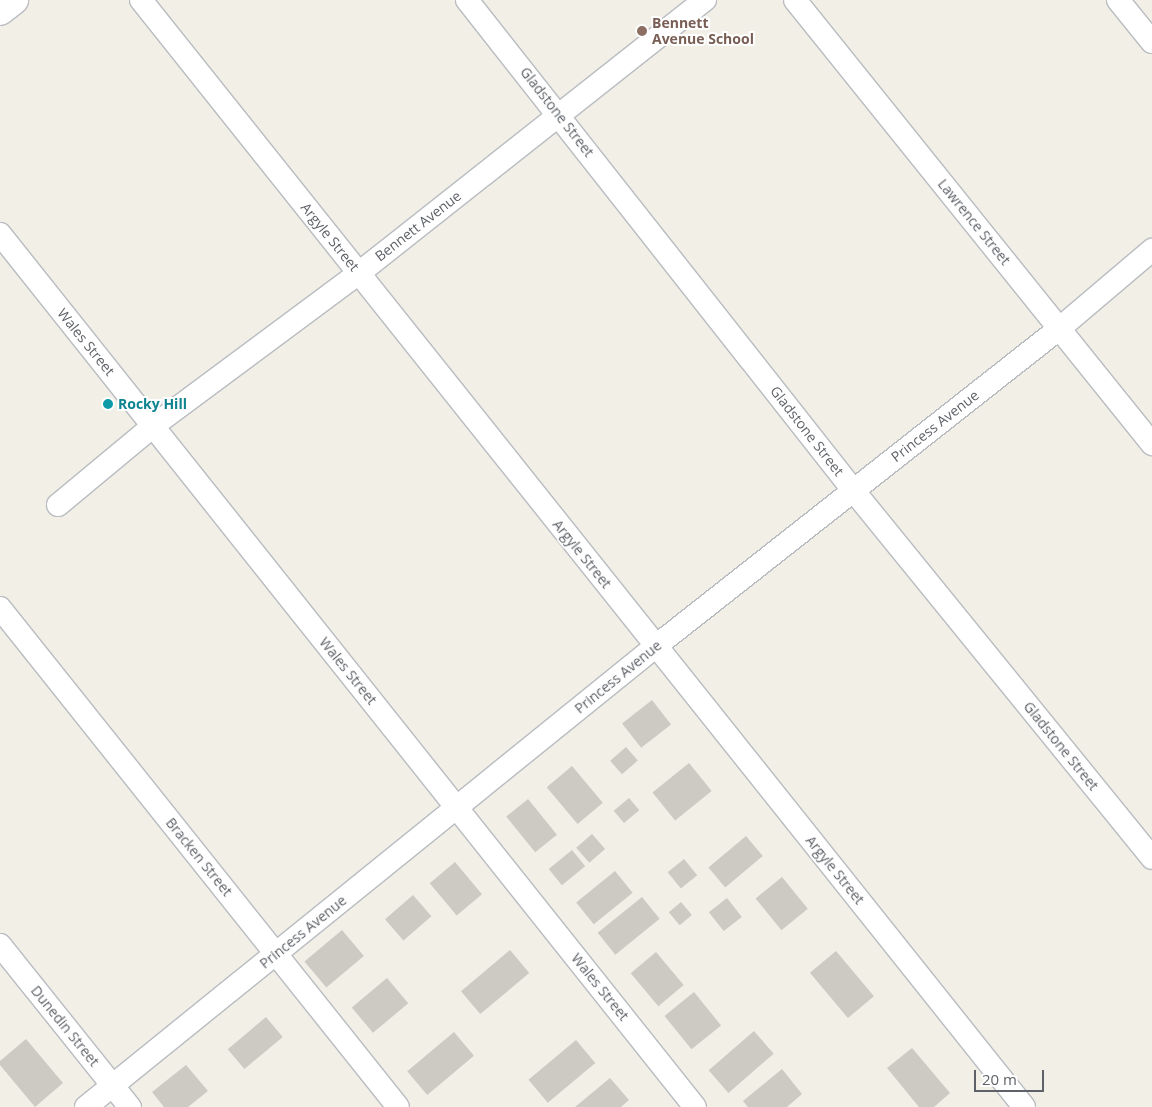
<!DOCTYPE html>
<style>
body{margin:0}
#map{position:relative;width:1152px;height:1107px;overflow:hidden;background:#f1efe6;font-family:"Open Sans",sans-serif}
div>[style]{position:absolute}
.building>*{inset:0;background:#cccac3;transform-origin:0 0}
.roads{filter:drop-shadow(1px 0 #b9bcc1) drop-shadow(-1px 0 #b9bcc1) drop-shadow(0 1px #b9bcc1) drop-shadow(0 -1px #b9bcc1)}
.minor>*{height:22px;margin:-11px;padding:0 11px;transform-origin:11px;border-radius:11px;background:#fff}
.tertiary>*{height:28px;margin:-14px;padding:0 14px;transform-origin:14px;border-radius:14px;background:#fff}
.dots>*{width:14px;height:14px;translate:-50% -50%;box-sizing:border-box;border:2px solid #fff;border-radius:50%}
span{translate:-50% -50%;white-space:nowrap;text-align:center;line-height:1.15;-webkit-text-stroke:4px #fff;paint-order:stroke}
.education-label{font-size:14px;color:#785e54;font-weight:700}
.left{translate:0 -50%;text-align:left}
.street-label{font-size:14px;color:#5e6268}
.culture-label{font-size:14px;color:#0d838f;font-weight:700}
.scale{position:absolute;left:974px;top:1070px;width:70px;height:22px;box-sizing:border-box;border:2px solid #5e6268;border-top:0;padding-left:6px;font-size:15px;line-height:18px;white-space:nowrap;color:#5e6268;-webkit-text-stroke:4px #fff;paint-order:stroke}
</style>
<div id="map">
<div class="building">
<i style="left:652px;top:700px;width:31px;height:38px;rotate:52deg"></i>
<i style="left:626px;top:747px;width:18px;height:21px;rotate:49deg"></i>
<i style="left:689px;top:763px;width:36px;height:47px;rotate:51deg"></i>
<i style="left:572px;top:766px;width:48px;height:33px;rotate:50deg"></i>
<i style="left:629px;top:798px;width:16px;height:20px;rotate:50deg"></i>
<i style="left:528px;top:799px;width:46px;height:28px;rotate:51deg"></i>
<i style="left:592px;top:834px;width:20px;height:21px;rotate:49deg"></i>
<i style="left:746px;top:836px;width:26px;height:49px;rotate:50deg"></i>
<i style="left:572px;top:850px;width:21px;height:30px;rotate:51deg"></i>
<i style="left:684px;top:859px;width:21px;height:21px;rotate:51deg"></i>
<i style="left:455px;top:862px;width:42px;height:33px;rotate:50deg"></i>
<i style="left:615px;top:871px;width:28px;height:50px;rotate:51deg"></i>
<i style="left:782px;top:877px;width:41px;height:34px;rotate:51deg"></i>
<i style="left:413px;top:895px;width:28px;height:37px;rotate:49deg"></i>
<i style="left:642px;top:897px;width:28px;height:57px;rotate:51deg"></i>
<i style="left:727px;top:898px;width:24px;height:23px;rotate:52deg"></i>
<i style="left:681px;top:902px;width:17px;height:16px;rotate:50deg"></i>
<i style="left:342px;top:930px;width:34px;height:49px;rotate:50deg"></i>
<i style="left:510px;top:950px;width:30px;height:64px;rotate:50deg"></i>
<i style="left:836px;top:951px;width:59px;height:34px;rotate:50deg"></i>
<i style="left:656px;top:952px;width:43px;height:33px;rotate:50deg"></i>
<i style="left:387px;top:978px;width:33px;height:46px;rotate:50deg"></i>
<i style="left:694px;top:992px;width:43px;height:38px;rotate:51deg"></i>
<i style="left:266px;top:1017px;width:26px;height:50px;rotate:50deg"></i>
<i style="left:754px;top:1031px;width:30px;height:60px;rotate:49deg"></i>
<i style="left:454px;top:1032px;width:31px;height:61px;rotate:50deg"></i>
<i style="clip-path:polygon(26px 1039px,63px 1083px,35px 1107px,0 1065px,0 1061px)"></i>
<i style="left:576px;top:1040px;width:30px;height:62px;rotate:50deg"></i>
<i style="clip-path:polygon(912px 1048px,950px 1093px,934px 1107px,919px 1107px,887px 1068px)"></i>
<i style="clip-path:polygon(186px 1065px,208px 1091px,188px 1107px,164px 1107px,152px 1092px)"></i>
<i style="clip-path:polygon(782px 1069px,802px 1094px,787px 1107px,748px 1107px,743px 1101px)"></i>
<i style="clip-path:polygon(610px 1078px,629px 1100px,621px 1107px,575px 1107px)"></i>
</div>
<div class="roads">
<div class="minor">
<i style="left:141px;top:0;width:1416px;rotate:51.42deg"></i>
<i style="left:467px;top:0;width:624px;rotate:51.77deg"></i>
<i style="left:853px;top:490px;width:474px;rotate:50.9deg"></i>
<i style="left:795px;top:0;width:570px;rotate:51.2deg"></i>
<i style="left:1118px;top:0;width:54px;rotate:51deg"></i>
<i style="left:0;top:234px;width:1116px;rotate:51.48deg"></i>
<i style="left:58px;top:505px;width:124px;rotate:-39.7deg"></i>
<i style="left:153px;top:426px;width:257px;rotate:-36.6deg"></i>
<i style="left:359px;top:273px;width:441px;rotate:-38.3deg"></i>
<i style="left:0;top:608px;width:638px;rotate:51.42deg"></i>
<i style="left:0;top:945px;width:208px;rotate:51.3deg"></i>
<i style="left:86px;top:1107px;width:733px;rotate:-38.96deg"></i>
<i style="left:656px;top:646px;width:514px;rotate:-38.21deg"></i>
<i style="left:1060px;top:328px;width:121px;rotate:-40.3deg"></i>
</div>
<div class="tertiary">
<i style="left:0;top:11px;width:18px;rotate:-38deg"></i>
</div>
</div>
<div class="dots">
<i style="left:642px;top:31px;background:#8d6e63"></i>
<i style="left:108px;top:404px;background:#0f9aa8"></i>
</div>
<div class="education-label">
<span class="left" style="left:652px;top:31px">Bennett<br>Avenue School</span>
</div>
<div class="street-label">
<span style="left:557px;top:112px;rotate:52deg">Gladstone Street</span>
<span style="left:974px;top:222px;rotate:51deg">Lawrence Street</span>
<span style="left:418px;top:226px;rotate:-38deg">Bennett Avenue</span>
<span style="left:330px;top:237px;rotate:51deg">Argyle Street</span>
<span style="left:86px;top:342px;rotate:51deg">Wales Street</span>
<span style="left:935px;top:426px;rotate:-38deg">Princess Avenue</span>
<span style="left:807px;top:431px;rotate:52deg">Gladstone Street</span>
<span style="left:582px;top:554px;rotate:51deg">Argyle Street</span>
<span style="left:348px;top:671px;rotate:51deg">Wales Street</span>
<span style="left:618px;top:677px;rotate:-39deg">Princess Avenue</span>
<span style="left:1061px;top:746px;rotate:51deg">Gladstone Street</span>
<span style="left:199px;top:857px;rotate:51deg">Bracken Street</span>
<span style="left:835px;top:870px;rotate:51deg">Argyle Street</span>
<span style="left:303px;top:932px;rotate:-39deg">Princess Avenue</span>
<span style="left:600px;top:987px;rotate:51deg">Wales Street</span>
<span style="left:65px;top:1026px;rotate:51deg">Dunedin Street</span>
</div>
<div class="culture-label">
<span class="left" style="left:118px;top:404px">Rocky Hill</span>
</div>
<div class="scale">20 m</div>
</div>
